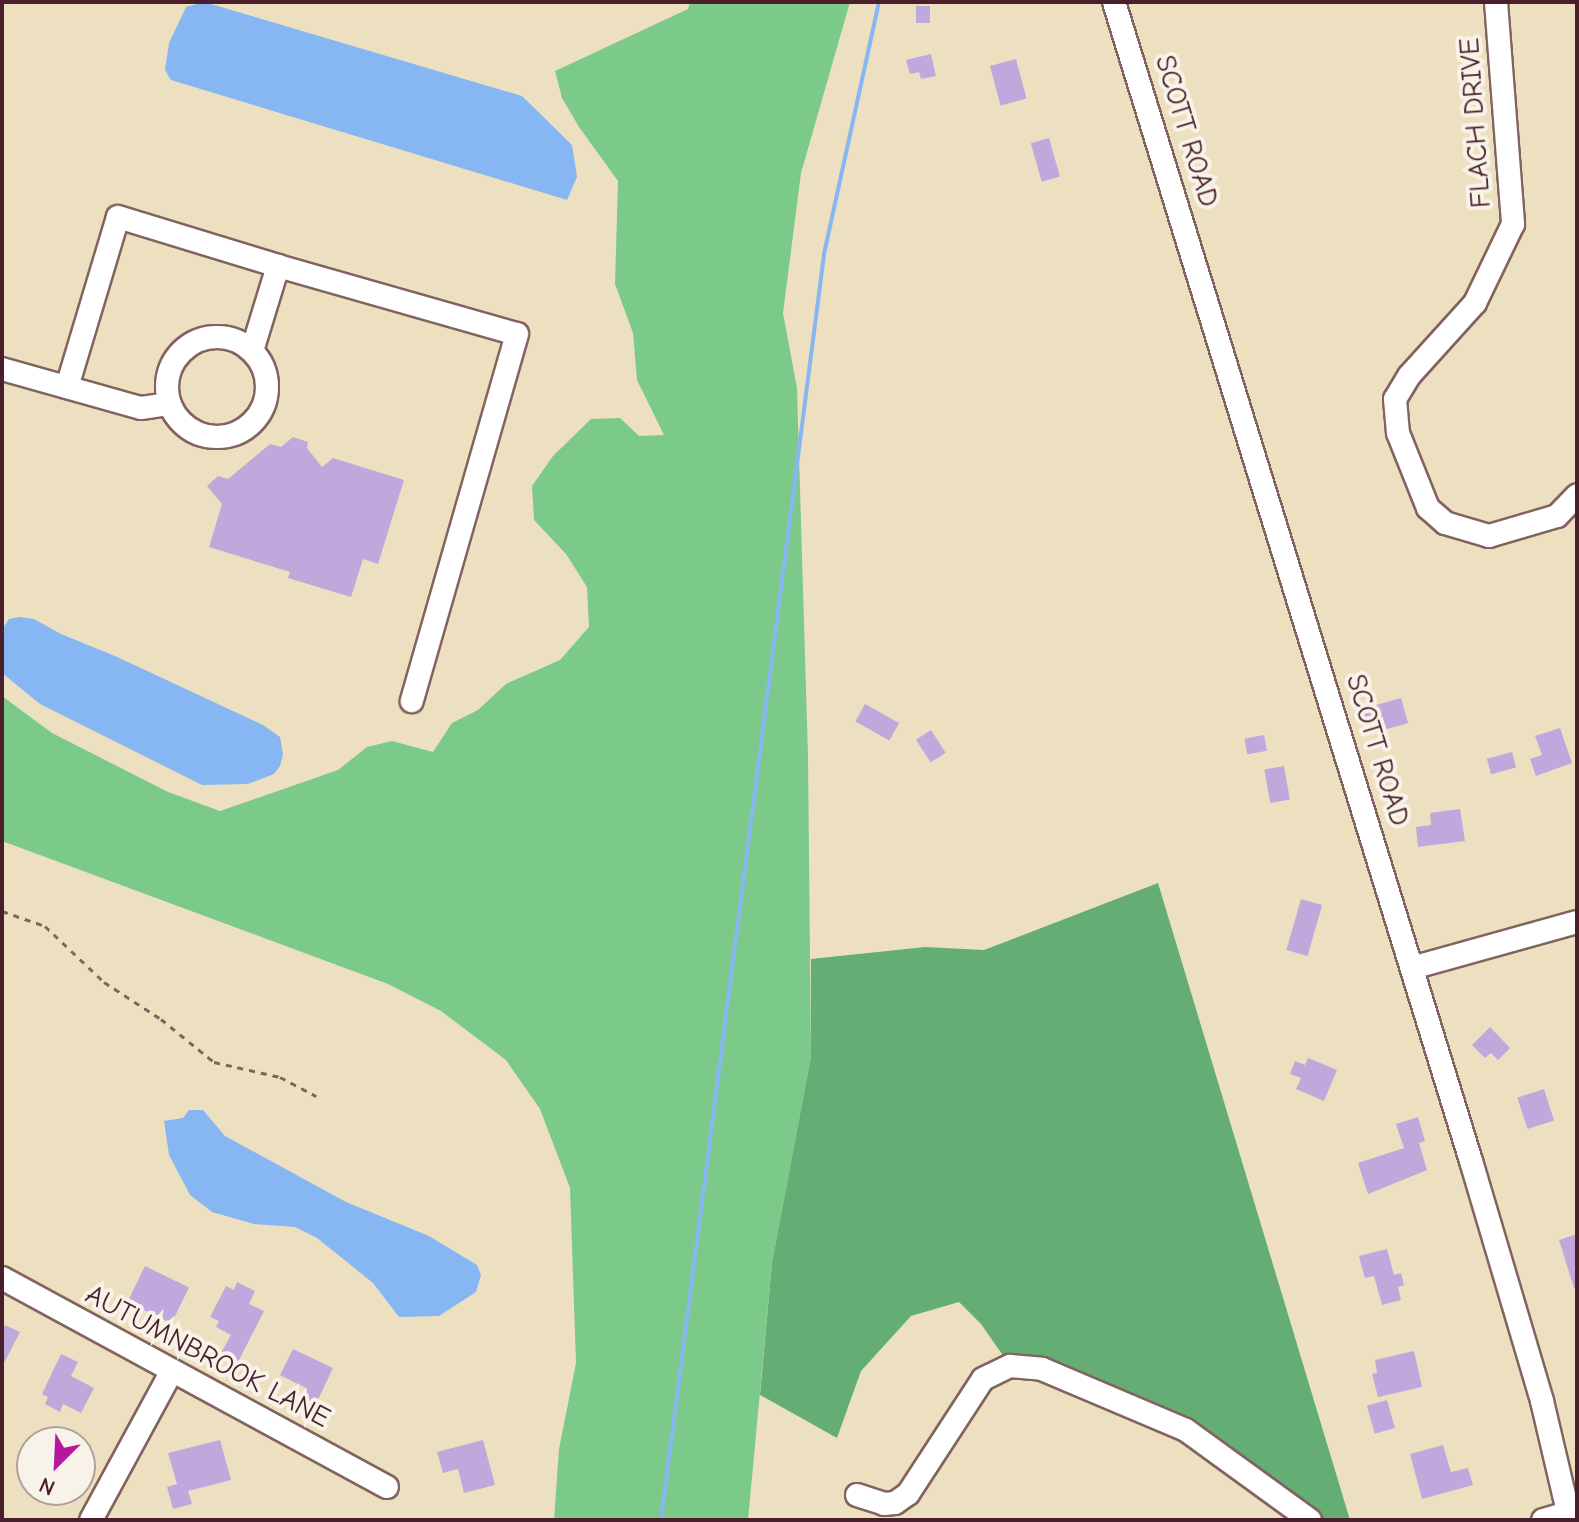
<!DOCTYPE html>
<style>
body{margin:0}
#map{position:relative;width:1579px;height:1522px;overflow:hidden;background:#ede0c0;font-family:"Comic Neue",sans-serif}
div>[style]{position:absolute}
.green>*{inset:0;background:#7bca8a}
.forest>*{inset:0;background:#64ae76}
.water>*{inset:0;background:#86b7f2}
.stream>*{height:4px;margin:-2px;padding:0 2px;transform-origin:2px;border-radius:2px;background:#86b7f2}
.building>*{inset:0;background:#bfa8dc;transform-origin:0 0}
.path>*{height:3px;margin-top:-1.5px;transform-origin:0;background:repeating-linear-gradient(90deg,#83635f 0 6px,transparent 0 12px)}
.roads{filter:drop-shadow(2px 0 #83635f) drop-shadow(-2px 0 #83635f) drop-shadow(0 2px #83635f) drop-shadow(0 -2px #83635f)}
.minor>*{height:22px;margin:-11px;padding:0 11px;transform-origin:11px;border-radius:11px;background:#fff}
.minor>.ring{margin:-11px;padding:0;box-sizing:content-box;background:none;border:22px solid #fff;border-radius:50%}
span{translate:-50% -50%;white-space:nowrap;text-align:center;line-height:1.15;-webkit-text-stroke:8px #f7f3e8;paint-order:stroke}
.street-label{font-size:28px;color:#4a1f2b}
.frame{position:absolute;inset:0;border:4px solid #4a1f2b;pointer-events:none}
.north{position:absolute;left:16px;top:1426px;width:80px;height:80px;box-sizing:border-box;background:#f7f3e8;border:2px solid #b29e9c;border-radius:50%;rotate:204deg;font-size:22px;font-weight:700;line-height:32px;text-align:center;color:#4a1f2b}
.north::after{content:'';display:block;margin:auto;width:28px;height:36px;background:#b5179e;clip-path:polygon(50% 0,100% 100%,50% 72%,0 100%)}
</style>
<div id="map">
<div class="green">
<i style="clip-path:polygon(690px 2px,850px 2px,801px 173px,783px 313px,797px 388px,808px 756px,811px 1056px,772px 1263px,748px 1520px,554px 1520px,559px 1449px,576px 1363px,570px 1188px,540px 1109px,506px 1060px,441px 1011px,388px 984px,2px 841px,2px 696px,52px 733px,168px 792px,220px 811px,338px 770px,367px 747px,392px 741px,433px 752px,452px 723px,478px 710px,506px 684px,560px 660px,589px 627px,587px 587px,566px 554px,534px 520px,532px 486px,553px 456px,591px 419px,620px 418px,639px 436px,664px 435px,637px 380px,633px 333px,615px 284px,618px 181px,579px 127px,562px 98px,555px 71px,688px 9px)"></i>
</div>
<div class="forest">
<i style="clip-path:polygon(1158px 883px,1350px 1520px,1313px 1520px,1156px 1407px,1004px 1357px,981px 1324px,959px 1302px,911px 1316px,861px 1371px,837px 1438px,760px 1395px,772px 1263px,811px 1056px,811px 959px,925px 947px,984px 950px)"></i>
</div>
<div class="water">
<i style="clip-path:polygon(204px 2px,522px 96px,572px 145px,577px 177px,567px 200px,171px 80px,165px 70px,169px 43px,186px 7px)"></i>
<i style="clip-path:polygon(19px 617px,34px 619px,61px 634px,115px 656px,263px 725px,280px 737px,283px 754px,280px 766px,274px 774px,248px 784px,202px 785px,40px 704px,2px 673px,2px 630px,9px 619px)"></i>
<i style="clip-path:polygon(189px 1110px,203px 1110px,225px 1136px,346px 1202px,429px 1236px,477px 1265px,481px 1275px,476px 1292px,439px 1316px,399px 1317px,373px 1283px,317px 1238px,295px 1227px,254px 1224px,212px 1212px,190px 1195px,169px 1155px,164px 1121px,183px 1118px)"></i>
</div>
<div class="stream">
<i style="left:661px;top:1520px;width:1276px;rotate:-82.66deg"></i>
<i style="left:824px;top:254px;width:258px;rotate:-77.7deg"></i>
</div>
<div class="building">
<i style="left:916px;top:6px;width:14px;height:17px"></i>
<i style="clip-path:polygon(931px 54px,936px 76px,921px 79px,919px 72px,910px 74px,906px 60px)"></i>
<i style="left:1016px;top:59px;width:41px;height:27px;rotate:75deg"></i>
<i style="left:1049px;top:138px;width:40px;height:19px;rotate:74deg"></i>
<i style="clip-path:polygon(293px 437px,308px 442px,307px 448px,322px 467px,333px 458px,404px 480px,378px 564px,363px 559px,351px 597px,288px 578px,290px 572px,209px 547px,222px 504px,207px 486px,218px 476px,228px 479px,270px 444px,281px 447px)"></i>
<i style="left:1401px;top:698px;width:26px;height:41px;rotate:74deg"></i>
<i style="left:865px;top:704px;width:39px;height:20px;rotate:29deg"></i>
<i style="clip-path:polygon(1560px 728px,1572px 763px,1536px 776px,1530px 759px,1542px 755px,1535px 736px)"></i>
<i style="left:931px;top:730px;width:27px;height:18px;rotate:57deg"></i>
<i style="left:1264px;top:735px;width:16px;height:20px;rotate:79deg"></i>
<i style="left:1512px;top:752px;width:16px;height:26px;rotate:75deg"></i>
<i style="left:1284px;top:766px;width:34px;height:20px;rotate:80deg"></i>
<i style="clip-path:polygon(1460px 809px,1465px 841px,1418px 847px,1416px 827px,1431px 825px,1430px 813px)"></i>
<i style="left:1301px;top:899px;width:22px;height:53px;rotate:16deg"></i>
<i style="clip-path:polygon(1490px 1027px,1510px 1048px,1498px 1060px,1491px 1053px,1485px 1058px,1472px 1045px)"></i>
<i style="clip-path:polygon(1308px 1058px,1337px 1070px,1324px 1101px,1296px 1089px,1301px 1078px,1290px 1074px,1295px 1061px,1305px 1065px)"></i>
<i style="left:1544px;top:1089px;width:33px;height:28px;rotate:72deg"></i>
<i style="clip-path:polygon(1418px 1117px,1425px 1141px,1419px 1143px,1427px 1170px,1368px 1194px,1358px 1163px,1404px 1148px,1396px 1124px)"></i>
<i style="clip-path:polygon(1577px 1234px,1577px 1287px,1574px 1288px,1559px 1240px)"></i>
<i style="clip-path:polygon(1387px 1249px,1394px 1275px,1401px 1273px,1404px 1285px,1398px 1287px,1401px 1300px,1382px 1305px,1374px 1276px,1365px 1278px,1359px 1256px)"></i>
<i style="left:145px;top:1266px;width:49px;height:40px;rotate:26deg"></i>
<i style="clip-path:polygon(237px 1282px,255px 1291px,249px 1304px,264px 1311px,237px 1364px,220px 1355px,231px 1335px,216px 1327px,219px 1321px,210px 1317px,226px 1286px,234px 1290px)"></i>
<i style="clip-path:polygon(5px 1325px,20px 1332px,2px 1367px,2px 1332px)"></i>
<i style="clip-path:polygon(293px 1349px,333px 1368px,315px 1406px,300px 1399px,306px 1388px,280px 1375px)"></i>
<i style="clip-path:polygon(1414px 1351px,1422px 1387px,1378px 1397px,1372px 1374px,1377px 1373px,1375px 1360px)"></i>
<i style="clip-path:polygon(61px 1354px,78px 1362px,71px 1376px,94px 1388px,81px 1413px,63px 1404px,60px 1412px,45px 1404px,48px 1397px,42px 1394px)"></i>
<i style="left:1387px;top:1400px;width:29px;height:21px;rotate:74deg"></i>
<i style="clip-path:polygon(220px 1440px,231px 1480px,188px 1491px,192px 1504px,173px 1509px,167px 1487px,177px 1484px,168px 1453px)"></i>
<i style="clip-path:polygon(483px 1440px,495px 1485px,464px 1493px,458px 1469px,443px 1473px,437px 1452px)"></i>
<i style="clip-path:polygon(1443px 1445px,1451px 1472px,1468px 1468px,1473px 1485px,1422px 1499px,1410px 1454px)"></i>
</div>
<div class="path">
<i style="left:2px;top:911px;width:46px;rotate:19.2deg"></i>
<i style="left:45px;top:926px;width:81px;rotate:43.5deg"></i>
<i style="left:104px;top:982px;width:68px;rotate:33deg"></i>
<i style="left:161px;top:1019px;width:68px;rotate:39.1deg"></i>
<i style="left:214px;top:1062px;width:68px;rotate:12.8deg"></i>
<i style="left:280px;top:1077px;width:41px;rotate:27.8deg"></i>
</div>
<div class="roads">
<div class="minor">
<i style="left:1114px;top:2px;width:1213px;rotate:72.88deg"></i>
<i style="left:1471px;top:1161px;width:250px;rotate:73.5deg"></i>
<i style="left:1542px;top:1401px;width:122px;rotate:76.8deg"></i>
<i style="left:1496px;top:2px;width:223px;rotate:85.6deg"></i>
<i style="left:1513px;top:224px;width:88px;rotate:115.7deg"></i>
<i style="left:1475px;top:303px;width:98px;rotate:132.1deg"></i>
<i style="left:1409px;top:376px;width:27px;rotate:121deg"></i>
<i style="left:1395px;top:399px;width:34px;rotate:85deg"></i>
<i style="left:1398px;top:433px;width:81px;rotate:68.2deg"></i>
<i style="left:1428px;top:508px;width:23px;rotate:41deg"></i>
<i style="left:1445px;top:523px;width:46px;rotate:16.5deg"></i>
<i style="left:1489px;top:536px;width:71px;rotate:-16.4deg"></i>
<i style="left:1557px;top:516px;width:29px;rotate:-46deg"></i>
<i class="ring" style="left:167px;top:337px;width:78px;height:78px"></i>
<i style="left:252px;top:351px;width:89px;rotate:-73deg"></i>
<i style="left:278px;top:266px;width:248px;rotate:15.9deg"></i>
<i style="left:517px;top:334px;width:382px;rotate:106deg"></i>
<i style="left:2px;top:369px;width:144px;rotate:15.7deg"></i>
<i style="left:141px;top:408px;width:29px;rotate:-8deg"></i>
<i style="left:67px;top:387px;width:177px;rotate:-73.3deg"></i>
<i style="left:118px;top:217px;width:167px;rotate:17deg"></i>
<i style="left:1412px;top:968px;width:171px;rotate:-15.6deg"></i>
<i style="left:2px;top:1278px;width:438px;rotate:28.5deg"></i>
<i style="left:857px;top:1495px;width:28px;rotate:18deg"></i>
<i style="left:884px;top:1504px;width:11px;rotate:-5deg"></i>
<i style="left:895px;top:1503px;width:16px;rotate:-35deg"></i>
<i style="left:908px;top:1494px;width:137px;rotate:-56.9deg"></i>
<i style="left:983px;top:1379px;width:30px;rotate:-26deg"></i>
<i style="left:1010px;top:1366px;width:32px;rotate:5deg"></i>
<i style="left:1042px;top:1369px;width:156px;rotate:23deg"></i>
<i style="left:1186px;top:1430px;width:153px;rotate:36deg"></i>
<i style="left:91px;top:1520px;width:170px;rotate:-61.5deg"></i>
<i style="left:1543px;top:1520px;width:35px;rotate:-16deg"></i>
</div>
</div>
<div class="street-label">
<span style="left:1475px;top:123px;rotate:-94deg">FLACH DRIVE</span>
<span style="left:1187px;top:131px;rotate:73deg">SCOTT ROAD</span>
<span style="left:1378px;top:750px;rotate:73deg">SCOTT ROAD</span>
<span style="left:208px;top:1356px;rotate:28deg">AUTUMNBROOK LANE</span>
</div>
<div class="frame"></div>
<div class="north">N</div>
</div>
